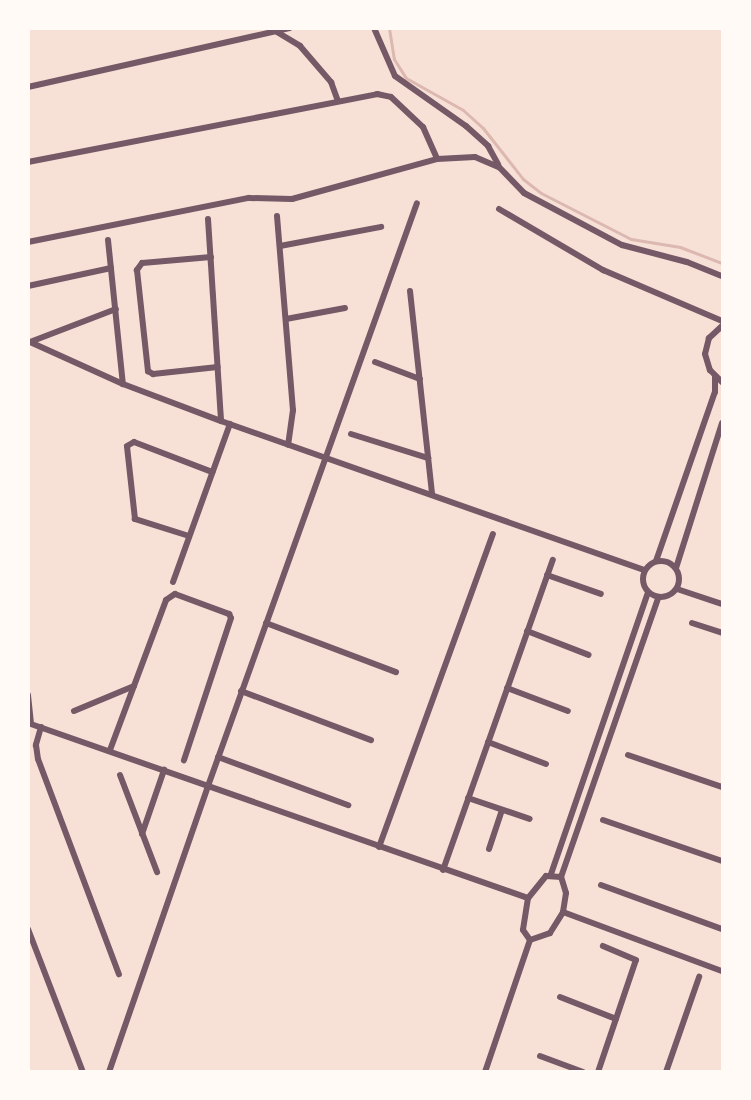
<!DOCTYPE html>
<style>
body{margin:0}
#map{position:relative;width:751px;height:1100px;overflow:hidden;background:#f7e1d7;font-family:Signika,sans-serif}
div>[style]{position:absolute}
.stream>*{height:3px;margin:-1.5px;padding:0 1.5px;transform-origin:1.5px;border-radius:1.5px;background:#dcb8b0}
.minor>*{height:6px;margin:-3px;padding:0 3px;transform-origin:3px;border-radius:3px;background:#755966}
.minor>.ring{margin:-3px;padding:0;box-sizing:content-box;background:none;border:6px solid #755966;border-radius:50%}
span{translate:-50% -50%;white-space:nowrap;text-align:center;line-height:1.15;-webkit-text-stroke:6px #fffaf5;paint-order:stroke}
.frame{position:absolute;inset:0;border:30px solid #fffaf5;pointer-events:none}
</style>
<div id="map">
<div class="stream">
<i style="left:389px;top:28px;width:31px;rotate:81deg"></i>
<i style="left:394px;top:59px;width:22px;rotate:58deg"></i>
<i style="left:406px;top:78px;width:65px;rotate:29.3deg"></i>
<i style="left:463px;top:110px;width:27px;rotate:42deg"></i>
<i style="left:483px;top:128px;width:65px;rotate:51.9deg"></i>
<i style="left:523px;top:179px;width:23px;rotate:38deg"></i>
<i style="left:541px;top:193px;width:101px;rotate:27.1deg"></i>
<i style="left:631px;top:239px;width:50px;rotate:9.3deg"></i>
<i style="left:680px;top:247px;width:45px;rotate:20.9deg"></i>
</div>
<div class="minor">
<i style="left:374px;top:28px;width:52px;rotate:66.4deg"></i>
<i style="left:395px;top:76px;width:87px;rotate:35.2deg"></i>
<i style="left:466px;top:126px;width:30px;rotate:42deg"></i>
<i style="left:488px;top:146px;width:21px;rotate:61deg"></i>
<i style="left:277px;top:32px;width:27px;rotate:31deg"></i>
<i style="left:300px;top:46px;width:48px;rotate:49.3deg"></i>
<i style="left:331px;top:82px;width:20px;rotate:70deg"></i>
<i style="left:28px;top:87px;width:268px;rotate:-12.7deg"></i>
<i style="left:28px;top:162px;width:356px;rotate:-11deg"></i>
<i style="left:377px;top:94px;width:14px;rotate:12deg"></i>
<i style="left:391px;top:97px;width:44px;rotate:43.2deg"></i>
<i style="left:423px;top:127px;width:35px;rotate:66deg"></i>
<i style="left:499px;top:209px;width:121px;rotate:30.4deg"></i>
<i style="left:603px;top:270px;width:129px;rotate:23.2deg"></i>
<i style="left:277px;top:216px;width:195px;rotate:85.3deg"></i>
<i style="left:293px;top:410px;width:35px;rotate:98deg"></i>
<i style="left:208px;top:219px;width:202px;rotate:86.3deg"></i>
<i style="left:108px;top:240px;width:145px;rotate:84.1deg"></i>
<i style="left:28px;top:242px;width:225px;rotate:-11.3deg"></i>
<i style="left:249px;top:198px;width:43px;rotate:1.3deg"></i>
<i style="left:292px;top:199px;width:150px;rotate:-15.4deg"></i>
<i style="left:437px;top:159px;width:38px;rotate:-3deg"></i>
<i style="left:475px;top:157px;width:26px;rotate:23deg"></i>
<i style="left:499px;top:167px;width:36px;rotate:46deg"></i>
<i style="left:524px;top:193px;width:111px;rotate:28deg"></i>
<i style="left:622px;top:245px;width:67px;rotate:14.7deg"></i>
<i style="left:687px;top:262px;width:38px;rotate:22deg"></i>
<i style="left:280px;top:246px;width:103px;rotate:-10.7deg"></i>
<i style="left:211px;top:257px;width:69px;rotate:175deg"></i>
<i style="left:142px;top:263px;width:9px;rotate:126deg"></i>
<i style="left:137px;top:270px;width:102px;rotate:83.8deg"></i>
<i style="left:148px;top:371px;width:6px;rotate:31deg"></i>
<i style="left:153px;top:374px;width:65px;rotate:-6.1deg"></i>
<i style="left:28px;top:286px;width:85px;rotate:-12.2deg"></i>
<i style="left:410px;top:291px;width:205px;rotate:83.8deg"></i>
<i style="left:286px;top:319px;width:60px;rotate:-10.6deg"></i>
<i style="left:722px;top:326px;width:18px;rotate:137deg"></i>
<i style="left:709px;top:338px;width:16px;rotate:104deg"></i>
<i style="left:705px;top:354px;width:17px;rotate:73deg"></i>
<i style="left:710px;top:370px;width:17px;rotate:45deg"></i>
<i style="left:30px;top:342px;width:102px;rotate:24.3deg"></i>
<i style="left:123px;top:384px;width:105px;rotate:20.7deg"></i>
<i style="left:221px;top:421px;width:449px;rotate:19.4deg"></i>
<i style="left:30px;top:342px;width:92px;rotate:-21deg"></i>
<i style="left:375px;top:362px;width:48px;rotate:20.7deg"></i>
<i style="left:351px;top:434px;width:81px;rotate:17.3deg"></i>
<i style="left:189px;top:536px;width:57px;rotate:-162.5deg"></i>
<i style="left:135px;top:519px;width:73px;rotate:-96.3deg"></i>
<i style="left:127px;top:446px;width:8px;rotate:-30deg"></i>
<i style="left:134px;top:442px;width:84px;rotate:21deg"></i>
<i class="ring" style="left:643px;top:561px;width:30px;height:30px"></i>
<i style="left:656px;top:561px;width:179px;rotate:-70.8deg"></i>
<i style="left:715px;top:392px;width:16px;rotate:-90deg"></i>
<i style="left:676px;top:568px;width:152px;rotate:-72.4deg"></i>
<i style="left:547px;top:575px;width:57px;rotate:19.4deg"></i>
<i style="left:173px;top:582px;width:168px;rotate:-70.2deg"></i>
<i style="left:677px;top:589px;width:47px;rotate:18.4deg"></i>
<i style="left:266px;top:623px;width:139px;rotate:20.7deg"></i>
<i style="left:692px;top:623px;width:32px;rotate:18deg"></i>
<i style="left:527px;top:631px;width:66px;rotate:21.2deg"></i>
<i style="left:507px;top:688px;width:65px;rotate:20.7deg"></i>
<i style="left:241px;top:691px;width:139px;rotate:20.7deg"></i>
<i style="left:28px;top:695px;width:29px;rotate:84deg"></i>
<i style="left:74px;top:711px;width:65px;rotate:-22.6deg"></i>
<i style="left:28px;top:723px;width:530px;rotate:19.29deg"></i>
<i style="left:41px;top:727px;width:19px;rotate:106deg"></i>
<i style="left:36px;top:745px;width:14px;rotate:82deg"></i>
<i style="left:38px;top:759px;width:230px;rotate:69.4deg"></i>
<i style="left:488px;top:742px;width:62px;rotate:20.8deg"></i>
<i style="left:110px;top:750px;width:160px;rotate:-69.5deg"></i>
<i style="left:166px;top:600px;width:11px;rotate:-34deg"></i>
<i style="left:175px;top:594px;width:58px;rotate:20.3deg"></i>
<i style="left:229px;top:614px;width:4px;rotate:63deg"></i>
<i style="left:231px;top:618px;width:150px;rotate:108.3deg"></i>
<i style="left:628px;top:755px;width:99px;rotate:18.8deg"></i>
<i style="left:218px;top:757px;width:139px;rotate:20.3deg"></i>
<i style="left:120px;top:775px;width:104px;rotate:69.1deg"></i>
<i style="left:468px;top:798px;width:65px;rotate:18.7deg"></i>
<i style="left:603px;top:820px;width:126px;rotate:19deg"></i>
<i style="left:142px;top:834px;width:68px;rotate:-71deg"></i>
<i style="left:379px;top:847px;width:333px;rotate:-70deg"></i>
<i style="left:489px;top:849px;width:41px;rotate:-71.6deg"></i>
<i style="left:443px;top:870px;width:329px;rotate:-70.5deg"></i>
<i style="left:551px;top:874px;width:297px;rotate:-71deg"></i>
<i style="left:561px;top:877px;width:15px;rotate:-176deg"></i>
<i style="left:546px;top:876px;width:28px;rotate:129deg"></i>
<i style="left:528px;top:898px;width:32px;rotate:99deg"></i>
<i style="left:523px;top:930px;width:12px;rotate:55deg"></i>
<i style="left:530px;top:940px;width:21px;rotate:-19deg"></i>
<i style="left:550px;top:933px;width:25px;rotate:-58deg"></i>
<i style="left:563px;top:912px;width:19px;rotate:-81deg"></i>
<i style="left:566px;top:893px;width:17px;rotate:-107deg"></i>
<i style="left:561px;top:877px;width:295px;rotate:-70.8deg"></i>
<i style="left:601px;top:885px;width:129px;rotate:20deg"></i>
<i style="left:563px;top:912px;width:170px;rotate:20.4deg"></i>
<i style="left:28px;top:929px;width:153px;rotate:69deg"></i>
<i style="left:560px;top:997px;width:60px;rotate:21.4deg"></i>
<i style="left:540px;top:1056px;width:46px;rotate:20.4deg"></i>
<i style="left:109px;top:1072px;width:303px;rotate:-70.9deg"></i>
<i style="left:208px;top:786px;width:619px;rotate:-70.28deg"></i>
<i style="left:485px;top:1072px;width:139px;rotate:-71.2deg"></i>
<i style="left:598px;top:1072px;width:118px;rotate:-71.3deg"></i>
<i style="left:636px;top:960px;width:36px;rotate:-157deg"></i>
<i style="left:666px;top:1072px;width:101px;rotate:-70.8deg"></i>
</div>
<div class="frame"></div>
</div>
